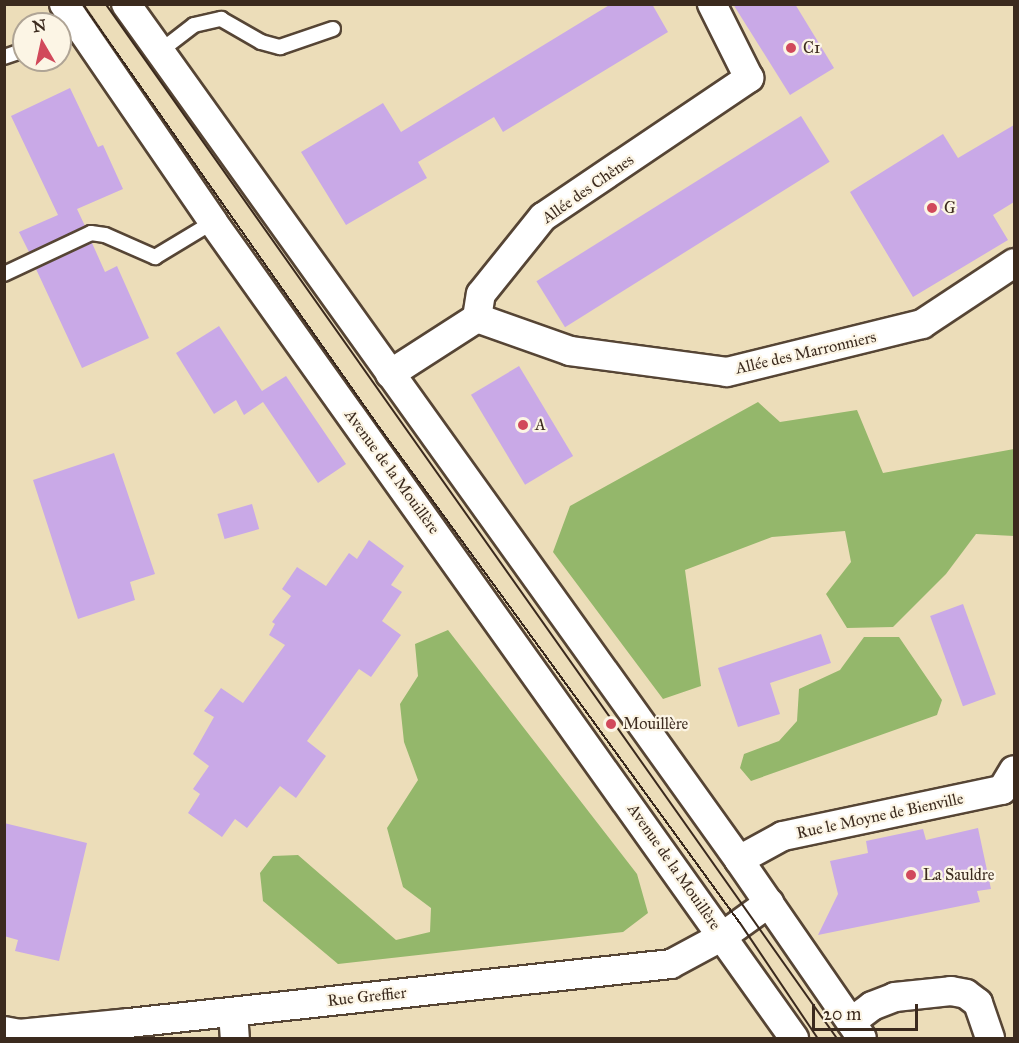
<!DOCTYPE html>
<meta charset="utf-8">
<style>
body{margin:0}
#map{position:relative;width:1019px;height:1043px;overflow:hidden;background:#ecddb9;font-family:"IM FELL Great Primer",serif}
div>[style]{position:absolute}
.forest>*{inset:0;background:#94b76b}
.building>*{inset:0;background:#c9a9e7;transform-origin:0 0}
.roads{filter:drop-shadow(2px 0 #564535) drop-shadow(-2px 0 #564535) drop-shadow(0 2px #564535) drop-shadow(0 -2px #564535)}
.lane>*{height:14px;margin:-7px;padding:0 7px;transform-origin:7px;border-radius:7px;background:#fff}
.street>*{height:28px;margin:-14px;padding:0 14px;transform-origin:14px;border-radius:14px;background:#fff}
.tram>*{height:1.5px;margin:-0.75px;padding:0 0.75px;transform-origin:0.75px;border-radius:0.75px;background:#3b2a1e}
.dots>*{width:16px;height:16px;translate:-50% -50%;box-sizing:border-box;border:3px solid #fcf5e5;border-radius:50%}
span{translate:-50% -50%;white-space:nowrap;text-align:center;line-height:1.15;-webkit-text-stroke:4.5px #fcf5e5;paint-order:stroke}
.poi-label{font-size:16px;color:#3b2a1e}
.left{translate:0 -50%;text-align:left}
.street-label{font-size:16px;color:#3b2a1e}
.frame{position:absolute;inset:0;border:6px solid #3b2a1e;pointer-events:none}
.north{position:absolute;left:12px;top:12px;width:60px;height:60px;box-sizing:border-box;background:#fcf5e5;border:2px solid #afa495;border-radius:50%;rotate:351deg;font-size:16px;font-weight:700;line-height:24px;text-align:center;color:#3b2a1e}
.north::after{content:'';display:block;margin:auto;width:21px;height:27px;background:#d1495b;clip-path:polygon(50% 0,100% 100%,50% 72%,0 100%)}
.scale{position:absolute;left:812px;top:1004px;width:106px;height:27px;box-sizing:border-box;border:3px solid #3b2a1e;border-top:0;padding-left:8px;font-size:18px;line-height:21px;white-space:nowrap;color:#3b2a1e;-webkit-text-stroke:4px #fcf5e5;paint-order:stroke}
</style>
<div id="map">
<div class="forest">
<i style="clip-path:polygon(758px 402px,780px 422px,857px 410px,883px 473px,1014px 449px,1014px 536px,976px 534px,946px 574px,893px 627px,847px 628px,826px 594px,851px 562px,845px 531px,772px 537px,685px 570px,701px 686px,663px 699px,553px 552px,570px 506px)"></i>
<i style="clip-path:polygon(448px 630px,637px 874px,648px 913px,623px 932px,338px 964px,263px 901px,260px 873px,273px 856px,298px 855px,396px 940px,430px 932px,431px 908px,403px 887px,387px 828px,418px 780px,404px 742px,400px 704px,418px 676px,415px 644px)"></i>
<i style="clip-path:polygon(864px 637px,899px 637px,942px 700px,937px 715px,751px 781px,740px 768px,744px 754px,779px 741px,797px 721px,799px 689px,840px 670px)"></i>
</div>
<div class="building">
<i style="clip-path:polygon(611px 4px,652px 4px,668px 32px,503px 132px,494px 117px,418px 162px,427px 178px,346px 225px,301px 152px,383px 103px,401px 132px)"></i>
<i style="clip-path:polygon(733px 4px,795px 4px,834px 68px,790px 95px)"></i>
<i style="clip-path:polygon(70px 88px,98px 147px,103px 145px,123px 189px,77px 209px,85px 226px,29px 252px,19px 232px,58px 215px,11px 116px)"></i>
<i style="left:801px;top:116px;width:54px;height:312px;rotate:58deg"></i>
<i style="clip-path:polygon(1014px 125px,1014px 202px,993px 215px,1008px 240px,913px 297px,850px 192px,943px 134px,958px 158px)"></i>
<i style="clip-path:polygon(92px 243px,105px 272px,117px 266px,149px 338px,82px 368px,36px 269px)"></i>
<i style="clip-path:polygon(219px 326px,262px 391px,286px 376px,346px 464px,318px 483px,263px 402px,244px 415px,236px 400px,214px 414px,176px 353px)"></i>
<i style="left:519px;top:366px;width:105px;height:56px;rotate:59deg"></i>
<i style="clip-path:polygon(114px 453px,155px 574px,130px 582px,135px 600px,78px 619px,33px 480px)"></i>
<i style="left:252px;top:504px;width:26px;height:36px;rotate:74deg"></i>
<i style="clip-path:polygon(369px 540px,404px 566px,391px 585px,402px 592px,382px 621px,401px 635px,371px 677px,359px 669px,307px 741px,326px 756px,296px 798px,280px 786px,247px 828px,235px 819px,222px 837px,188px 813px,200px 794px,193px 789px,209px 766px,193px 754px,214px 717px,204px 711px,221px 688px,243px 703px,285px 645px,269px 635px,275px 624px,272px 622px,291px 596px,282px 589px,297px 567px,326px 586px,349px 553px,357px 559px)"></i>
<i style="left:963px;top:604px;width:96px;height:35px;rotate:70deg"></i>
<i style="clip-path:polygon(821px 634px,831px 663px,770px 683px,780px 714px,738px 727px,718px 668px)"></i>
<i style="clip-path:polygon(4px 823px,87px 843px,59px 961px,15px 951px,18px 940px,4px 936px)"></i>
<i style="clip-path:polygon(978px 828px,991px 889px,977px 891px,980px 902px,818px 935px,838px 894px,830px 861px,868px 853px,866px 841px,923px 829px,926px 840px)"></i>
</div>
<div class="roads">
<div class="lane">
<i style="left:159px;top:52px;width:44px;rotate:-37.6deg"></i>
<i style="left:194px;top:25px;width:28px;rotate:-13deg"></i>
<i style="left:221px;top:19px;width:46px;rotate:29.9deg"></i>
<i style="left:261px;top:42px;width:20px;rotate:15deg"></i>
<i style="left:280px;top:47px;width:56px;rotate:-18.8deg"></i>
<i style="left:4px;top:57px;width:21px;rotate:-19deg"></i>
<i style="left:4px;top:274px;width:96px;rotate:-25.2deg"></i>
<i style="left:91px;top:233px;width:14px;rotate:8deg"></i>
<i style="left:105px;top:235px;width:55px;rotate:23.7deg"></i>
<i style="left:155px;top:257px;width:68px;rotate:-31.1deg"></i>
</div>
<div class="street">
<i style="left:64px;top:4px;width:264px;rotate:55.6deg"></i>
<i style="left:213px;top:222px;width:1002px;rotate:54.55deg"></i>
<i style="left:126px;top:4px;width:1053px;rotate:54.39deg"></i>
<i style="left:739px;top:860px;width:216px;rotate:55.4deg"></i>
<i style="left:477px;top:318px;width:99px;rotate:19.5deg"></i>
<i style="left:570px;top:351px;width:158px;rotate:7.6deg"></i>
<i style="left:727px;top:372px;width:201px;rotate:-13.8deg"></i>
<i style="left:922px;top:324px;width:110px;rotate:-33.5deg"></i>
<i style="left:390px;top:374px;width:103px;rotate:-32.8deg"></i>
<i style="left:477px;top:318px;width:24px;rotate:-81deg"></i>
<i style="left:481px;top:294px;width:99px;rotate:-51.2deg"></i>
<i style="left:543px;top:217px;width:249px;rotate:-34deg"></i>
<i style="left:749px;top:78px;width:83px;rotate:-116.6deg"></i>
<i style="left:739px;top:860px;width:50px;rotate:-28.6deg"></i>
<i style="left:783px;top:836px;width:224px;rotate:-11.9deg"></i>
<i style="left:1002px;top:790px;width:23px;rotate:-59deg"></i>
<i style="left:233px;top:1012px;width:26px;rotate:86deg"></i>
<i style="left:851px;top:1022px;width:26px;rotate:-37deg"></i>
<i style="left:872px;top:1006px;width:25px;rotate:-21deg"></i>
<i style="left:895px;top:997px;width:56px;rotate:-6.1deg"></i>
<i style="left:951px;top:991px;width:15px;rotate:11deg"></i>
<i style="left:966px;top:994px;width:15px;rotate:37deg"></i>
<i style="left:978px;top:1003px;width:37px;rotate:71deg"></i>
<i style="left:4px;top:1031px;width:15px;rotate:11deg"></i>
<i style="left:19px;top:1034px;width:111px;rotate:-5.7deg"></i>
<i style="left:129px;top:1023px;width:545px;rotate:-6.21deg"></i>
<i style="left:671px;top:964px;width:59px;rotate:-28.3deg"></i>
<i style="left:723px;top:936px;width:57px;rotate:-35.7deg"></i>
</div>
</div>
<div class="tram">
<i style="left:83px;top:4px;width:514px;rotate:54.98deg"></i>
<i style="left:378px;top:425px;width:617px;rotate:53.97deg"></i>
<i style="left:741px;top:924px;width:138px;rotate:56deg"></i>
<i style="left:106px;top:4px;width:1266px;rotate:54.74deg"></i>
</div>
<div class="dots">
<i style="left:791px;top:48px;background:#d1495b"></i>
<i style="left:932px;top:208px;background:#d1495b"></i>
<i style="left:523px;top:425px;background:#d1495b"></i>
<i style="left:611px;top:724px;background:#d1495b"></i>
<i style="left:911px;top:875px;background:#d1495b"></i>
</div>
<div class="poi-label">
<span class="left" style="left:803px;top:48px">C1</span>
<span class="left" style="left:944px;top:208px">G</span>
<span class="left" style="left:535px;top:425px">A</span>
<span class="left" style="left:623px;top:724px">Mouillère</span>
<span class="left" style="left:923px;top:875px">La Sauldre</span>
</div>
<div class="street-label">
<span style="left:588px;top:189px;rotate:-35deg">Allée des Chênes</span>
<span style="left:806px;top:353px;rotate:-13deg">Allée des Marronniers</span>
<span style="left:392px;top:472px;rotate:54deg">Avenue de la Mouillère</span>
<span style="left:880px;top:816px;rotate:-12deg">Rue le Moyne de Bienville</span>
<span style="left:674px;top:867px;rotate:55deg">Avenue de la Mouillère</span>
<span style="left:367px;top:997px;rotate:-6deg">Rue Greffier</span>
</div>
<div class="frame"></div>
<div class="north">N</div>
<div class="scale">20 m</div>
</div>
